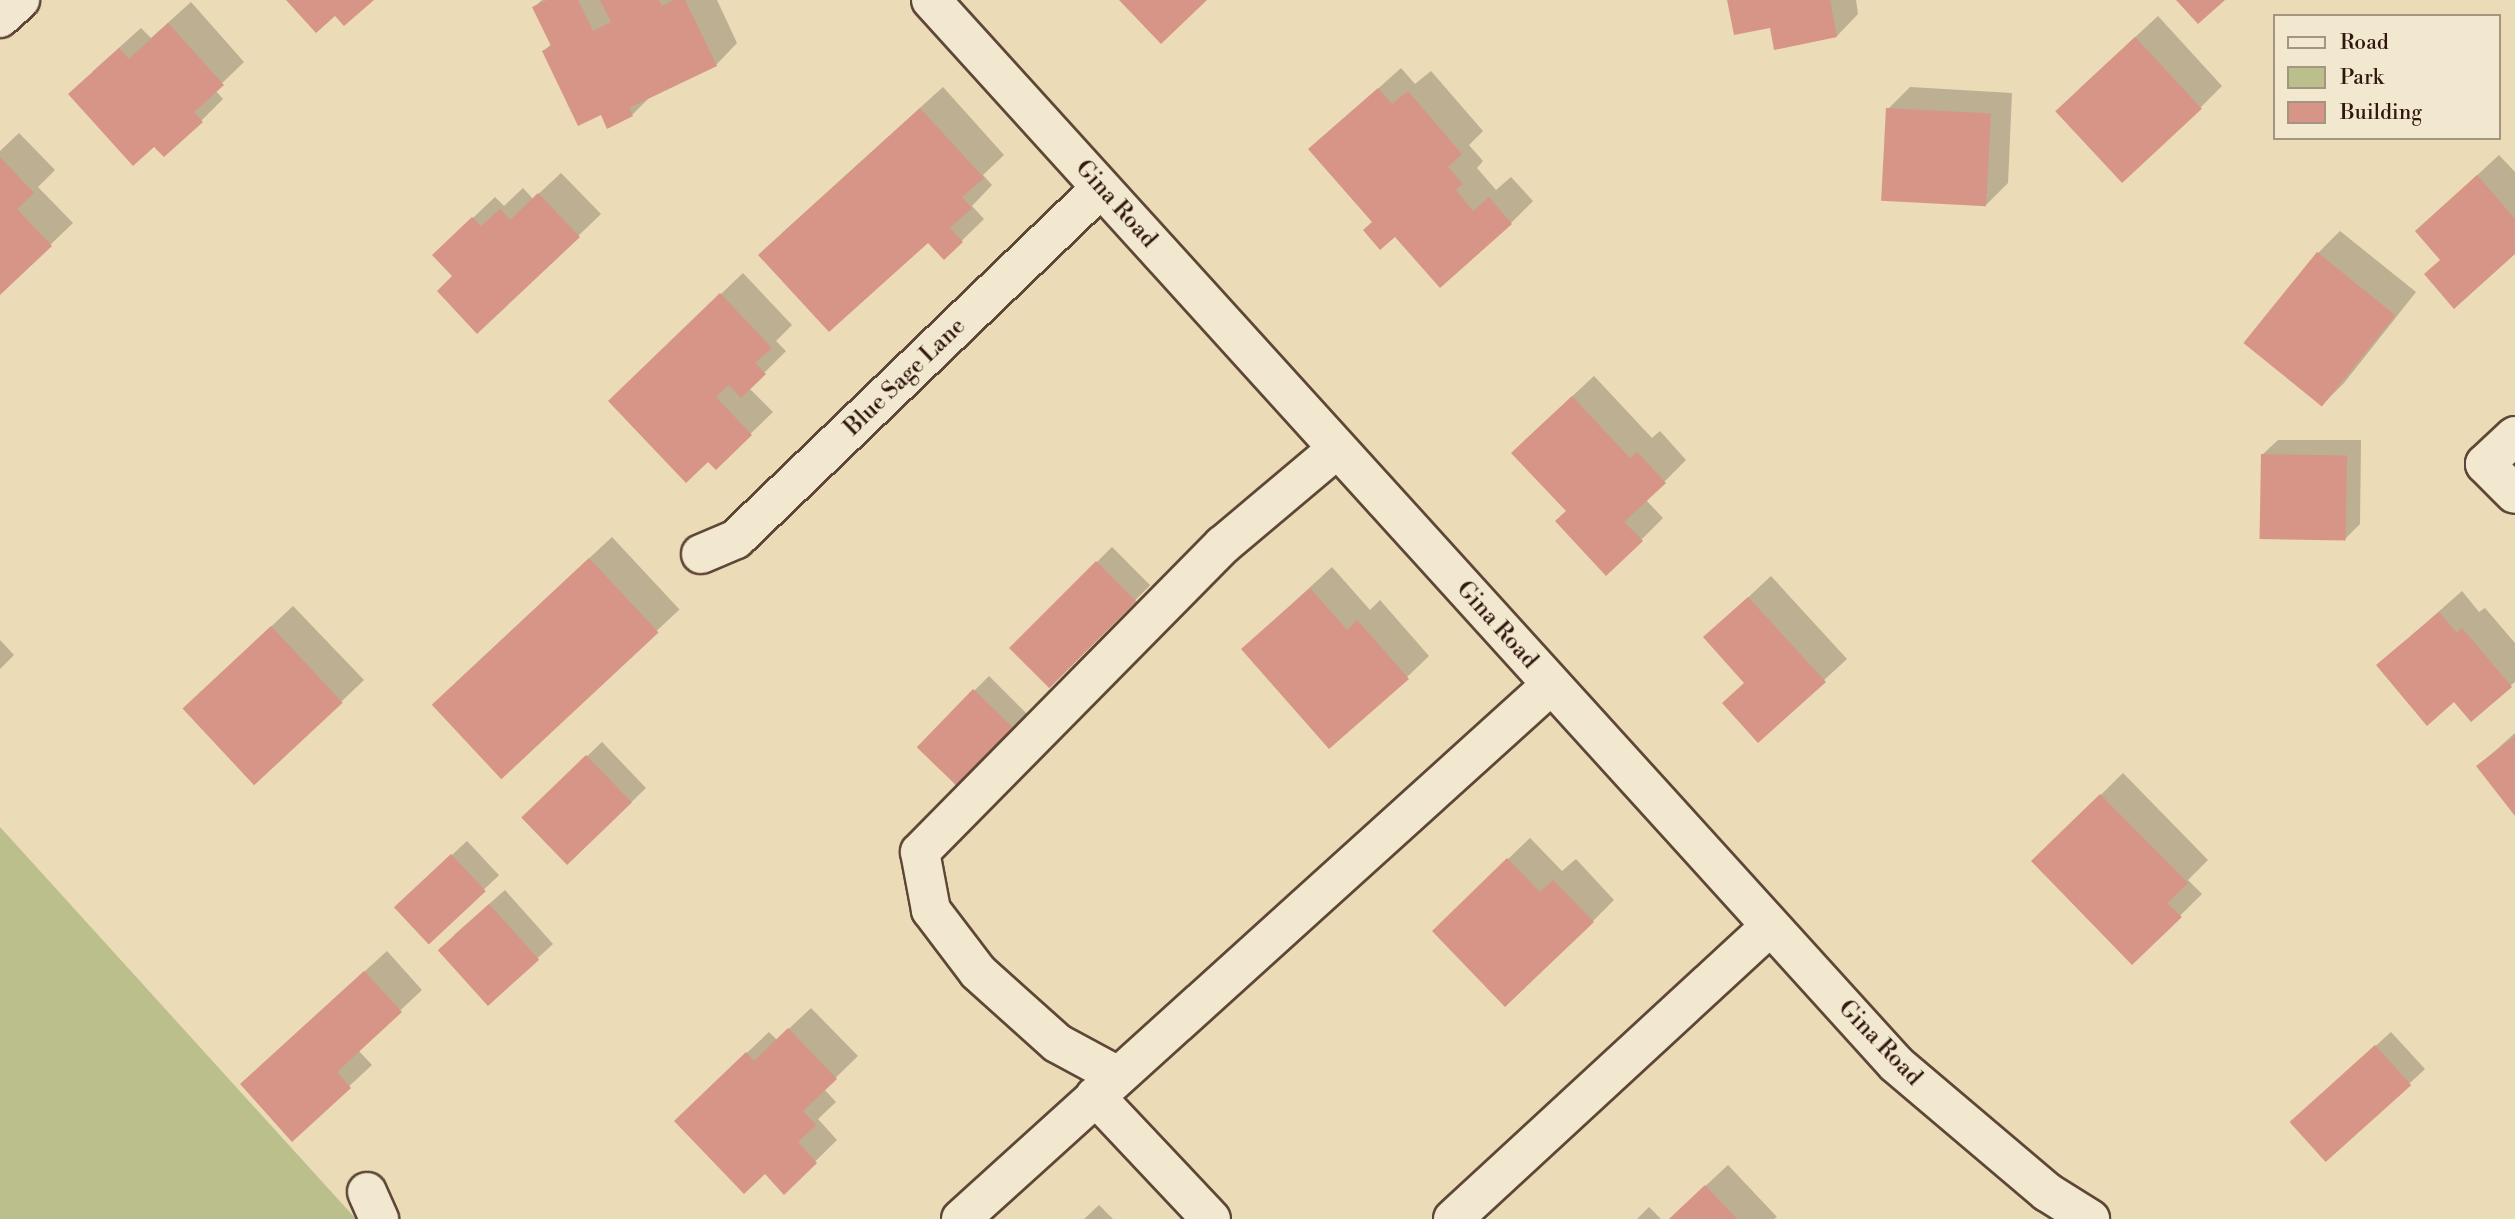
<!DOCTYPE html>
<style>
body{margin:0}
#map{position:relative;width:2515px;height:1219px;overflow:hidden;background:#ebdbb7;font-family:"Libre Bodoni",serif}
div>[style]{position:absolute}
.green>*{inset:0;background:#babf8c}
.shadow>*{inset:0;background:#0003;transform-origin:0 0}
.building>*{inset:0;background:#d79587;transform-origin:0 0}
.roads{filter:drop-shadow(2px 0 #5f4737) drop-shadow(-2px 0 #5f4737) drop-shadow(0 2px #5f4737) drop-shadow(0 -2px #5f4737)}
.minor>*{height:38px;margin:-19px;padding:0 19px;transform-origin:19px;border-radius:19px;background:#f2e8d0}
span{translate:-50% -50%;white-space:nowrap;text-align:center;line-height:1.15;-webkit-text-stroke:6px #f2e8d0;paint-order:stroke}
.street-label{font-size:23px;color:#30160c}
.legend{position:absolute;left:2273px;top:14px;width:228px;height:126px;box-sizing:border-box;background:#f2e8d0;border:2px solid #a49482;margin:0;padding:9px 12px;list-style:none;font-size:21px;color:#30160c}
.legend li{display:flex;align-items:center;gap:14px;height:35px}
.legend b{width:35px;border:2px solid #a49482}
</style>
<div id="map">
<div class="green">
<i style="clip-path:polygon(0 827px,356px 1219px,0 1219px)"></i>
</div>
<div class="shadow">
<i style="clip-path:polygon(542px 0,717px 0,737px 43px,716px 65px,652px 95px,632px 115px,601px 113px,544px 51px,552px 43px,534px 7px)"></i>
<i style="clip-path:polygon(1729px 0,1856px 0,1858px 14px,1837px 36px,1771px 26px)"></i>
<i style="clip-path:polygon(191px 2px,244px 62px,215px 90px,223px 99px,201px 121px,92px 72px,141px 28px,151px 38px)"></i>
<i style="clip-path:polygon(2158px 16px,2222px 86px,2200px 108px,2079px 89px)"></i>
<i style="clip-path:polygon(1401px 68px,1415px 84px,1431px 71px,1483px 131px,1469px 145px,1483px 161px,1477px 168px,1496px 190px,1511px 177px,1533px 201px,1511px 223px,1395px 234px,1374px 221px,1311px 149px)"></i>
<i style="clip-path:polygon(943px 87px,1004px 155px,983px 175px,992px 185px,972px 206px,984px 219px,944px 258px,928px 241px,782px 233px)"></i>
<i style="clip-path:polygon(1910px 87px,2012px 93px,2008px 183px,1986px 205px,1888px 109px)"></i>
<i style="clip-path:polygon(19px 133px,55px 170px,38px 187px,73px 223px,0 293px,0 151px)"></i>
<i style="clip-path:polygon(2499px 155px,2515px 172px,2515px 252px,2442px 259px,2417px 231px)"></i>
<i style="clip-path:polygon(561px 173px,601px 214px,478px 332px,454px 276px,456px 234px,495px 197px,504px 206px,523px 188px,533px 199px)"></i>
<i style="clip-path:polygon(2340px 231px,2416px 292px,2344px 383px,2323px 404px,2246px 343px,2318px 253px)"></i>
<i style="clip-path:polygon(743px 273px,792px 325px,776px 341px,786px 351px,749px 388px,773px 412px,716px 467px,632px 379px)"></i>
<i style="clip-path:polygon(1594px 376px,1652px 438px,1660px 431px,1686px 460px,1646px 500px,1663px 518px,1641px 540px,1568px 511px,1535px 431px)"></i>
<i style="clip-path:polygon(2278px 440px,2361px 440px,2360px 524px,2345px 539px,2263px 454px)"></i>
<i style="left:612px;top:537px;width:99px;height:214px;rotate:47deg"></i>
<i style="left:1112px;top:547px;width:54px;height:143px;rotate:45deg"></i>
<i style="clip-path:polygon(1332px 567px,1370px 610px,1380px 600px,1429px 656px,1407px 677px,1243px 649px)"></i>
<i style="clip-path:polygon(1771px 576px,1847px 659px,1758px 741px,1746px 682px,1705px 638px)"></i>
<i style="clip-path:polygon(2462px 591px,2479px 612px,2485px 608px,2515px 643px,2515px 682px,2471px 719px,2454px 700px,2378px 665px)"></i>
<i style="clip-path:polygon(293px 606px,364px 680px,256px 783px,207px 687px)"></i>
<i style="clip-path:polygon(0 640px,14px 655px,0 669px)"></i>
<i style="left:989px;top:676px;width:64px;height:100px;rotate:45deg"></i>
<i style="clip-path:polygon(2515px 733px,2515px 813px,2478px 766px)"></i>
<i style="clip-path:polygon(602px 742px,646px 788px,567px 864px,538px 803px)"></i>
<i style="clip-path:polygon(2123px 773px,2208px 860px,2188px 880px,2202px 894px,2133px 962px,2034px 861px)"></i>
<i style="clip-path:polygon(1530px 838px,1562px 871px,1576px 859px,1614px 900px,1593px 921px,1456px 909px)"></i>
<i style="left:467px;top:841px;width:47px;height:97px;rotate:47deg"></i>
<i style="clip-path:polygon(505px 890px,553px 944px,488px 1004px,454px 935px)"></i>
<i style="clip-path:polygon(387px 951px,422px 990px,358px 1050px,372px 1065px,292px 1139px,264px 1063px)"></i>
<i style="clip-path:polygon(811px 1008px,858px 1056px,824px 1089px,836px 1102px,818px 1119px,837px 1140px,784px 1192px,698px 1099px,769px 1032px,777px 1040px)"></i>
<i style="clip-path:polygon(2391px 1032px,2425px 1069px,2327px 1160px,2307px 1108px)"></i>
<i style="clip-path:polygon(1728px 1165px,1777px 1217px,1774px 1219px,1670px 1219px)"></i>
<i style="clip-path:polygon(1099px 1205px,1113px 1219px,1084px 1219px)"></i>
<i style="clip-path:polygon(1649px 1207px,1661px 1219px,1637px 1219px)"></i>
</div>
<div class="building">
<i style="clip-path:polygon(286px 0,374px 0,344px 26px,335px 16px,316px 33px)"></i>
<i style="clip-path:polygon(547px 0,578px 0,593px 31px,611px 22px,600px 0,659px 0,662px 6px,674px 0,685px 0,717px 66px,629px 108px,633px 116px,607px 129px,601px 115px,578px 126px,542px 51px,551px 46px,532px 7px)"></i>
<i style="clip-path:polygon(1119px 0,1207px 0,1161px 44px)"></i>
<i style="clip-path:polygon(1727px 0,1830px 0,1837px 37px,1774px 50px,1770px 28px,1734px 35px)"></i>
<i style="clip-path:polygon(2176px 0,2225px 0,2198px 24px)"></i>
<i style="clip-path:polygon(168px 23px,224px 85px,194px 112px,203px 122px,164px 157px,154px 147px,133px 166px,68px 94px,119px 48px,129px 59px)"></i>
<i style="left:2135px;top:37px;width:98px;height:109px;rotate:47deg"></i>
<i style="clip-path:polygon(1378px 88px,1392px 104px,1408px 91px,1462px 154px,1448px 167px,1463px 184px,1456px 190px,1473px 211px,1489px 197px,1512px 224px,1440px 288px,1395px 237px,1380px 250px,1363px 230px,1372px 222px,1308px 149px)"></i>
<i style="clip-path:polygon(920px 108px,984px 178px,962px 197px,972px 208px,950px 228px,963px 242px,944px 260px,928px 243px,829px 332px,758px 255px)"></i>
<i style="left:1886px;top:108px;width:105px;height:93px;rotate:3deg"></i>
<i style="clip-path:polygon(0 157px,34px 193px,17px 209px,52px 246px,0 295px)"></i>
<i style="clip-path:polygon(2477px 175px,2515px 219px,2515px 254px,2454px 309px,2424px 274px,2440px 260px,2415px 231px)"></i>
<i style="clip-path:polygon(538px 193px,580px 237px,477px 334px,437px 291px,452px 276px,432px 255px,472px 217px,481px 226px,500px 209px,510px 220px)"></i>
<i style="left:2317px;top:252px;width:101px;height:117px;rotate:39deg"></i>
<i style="clip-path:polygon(720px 293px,772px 348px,755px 363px,766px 374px,741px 398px,729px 385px,716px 397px,752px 435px,716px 470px,708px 462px,686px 483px,608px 401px)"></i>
<i style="clip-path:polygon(1572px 396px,1630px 458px,1637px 452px,1666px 483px,1624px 522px,1643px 541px,1606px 576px,1555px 521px,1566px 511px,1511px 453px)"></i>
<i style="left:2261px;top:454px;width:86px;height:85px;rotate:1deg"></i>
<i style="left:589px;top:558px;width:102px;height:215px;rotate:47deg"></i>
<i style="left:1096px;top:561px;width:57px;height:123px;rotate:45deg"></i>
<i style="clip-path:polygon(1310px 588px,1347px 630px,1357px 620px,1409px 679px,1329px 749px,1241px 649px)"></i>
<i style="clip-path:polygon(1748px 597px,1826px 682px,1758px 743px,1722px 703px,1744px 683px,1703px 637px)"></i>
<i style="clip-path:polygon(2439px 612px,2457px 633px,2462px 628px,2512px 687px,2471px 722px,2454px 702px,2427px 726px,2376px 665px)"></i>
<i style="left:271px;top:626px;width:105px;height:121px;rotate:47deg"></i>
<i style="left:973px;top:689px;width:67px;height:81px;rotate:44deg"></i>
<i style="clip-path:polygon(2515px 736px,2515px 816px,2476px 766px)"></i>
<i style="left:586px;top:755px;width:66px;height:90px;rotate:46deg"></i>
<i style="clip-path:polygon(2100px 794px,2188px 883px,2167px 903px,2182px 917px,2132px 965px,2031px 861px)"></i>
<i style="left:451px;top:854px;width:51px;height:78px;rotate:47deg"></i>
<i style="clip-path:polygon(1507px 858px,1540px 892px,1553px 880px,1594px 922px,1505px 1007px,1432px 931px)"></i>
<i style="left:489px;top:904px;width:75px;height:69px;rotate:48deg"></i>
<i style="clip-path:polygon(364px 971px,402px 1012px,337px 1072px,351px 1088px,292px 1142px,240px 1084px)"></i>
<i style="clip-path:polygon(788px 1028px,837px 1079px,803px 1111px,816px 1125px,798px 1142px,817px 1163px,784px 1195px,765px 1174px,744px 1194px,674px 1121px,746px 1052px,754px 1061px)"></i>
<i style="left:2375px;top:1045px;width:54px;height:115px;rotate:48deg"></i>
<i style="clip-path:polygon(1705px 1185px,1737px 1219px,1669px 1219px)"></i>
</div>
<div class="roads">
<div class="minor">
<i style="left:931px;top:0;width:1436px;rotate:47.79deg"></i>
<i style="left:1896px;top:1064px;width:198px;rotate:40.3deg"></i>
<i style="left:2047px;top:1192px;width:51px;rotate:32.1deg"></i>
<i style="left:0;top:18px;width:27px;rotate:-42deg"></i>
<i style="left:2515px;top:436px;width:41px;rotate:137deg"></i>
<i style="left:2485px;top:464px;width:42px;rotate:45deg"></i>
<i style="left:701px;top:554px;width:38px;rotate:-23deg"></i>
<i style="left:736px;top:539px;width:506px;rotate:-43.88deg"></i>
<i style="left:1118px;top:1076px;width:69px;rotate:-151.6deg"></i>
<i style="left:1057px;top:1043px;width:106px;rotate:-138.1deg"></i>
<i style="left:978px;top:972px;width:78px;rotate:-127.2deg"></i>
<i style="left:931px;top:910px;width:59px;rotate:-100.7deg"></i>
<i style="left:920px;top:852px;width:431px;rotate:-45.4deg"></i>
<i style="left:1223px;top:545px;width:149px;rotate:-40.1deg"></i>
<i style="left:1095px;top:1096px;width:169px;rotate:46.7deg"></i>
<i style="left:367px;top:1192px;width:30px;rotate:66deg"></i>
<i style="left:961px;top:1219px;width:796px;rotate:-42.15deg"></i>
<i style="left:1453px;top:1219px;width:432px;rotate:-42.7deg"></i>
</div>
</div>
<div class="street-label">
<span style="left:1116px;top:204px;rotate:48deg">Gina Road</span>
<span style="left:905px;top:377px;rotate:-44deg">Blue Sage Lane</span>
<span style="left:1497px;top:625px;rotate:48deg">Gina Road</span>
<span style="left:1880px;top:1043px;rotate:46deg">Gina Road</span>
</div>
<ul class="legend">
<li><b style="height:9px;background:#f2e8d0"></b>Road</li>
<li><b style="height:19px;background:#babf8c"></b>Park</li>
<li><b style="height:19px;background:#d79587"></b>Building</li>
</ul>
</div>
